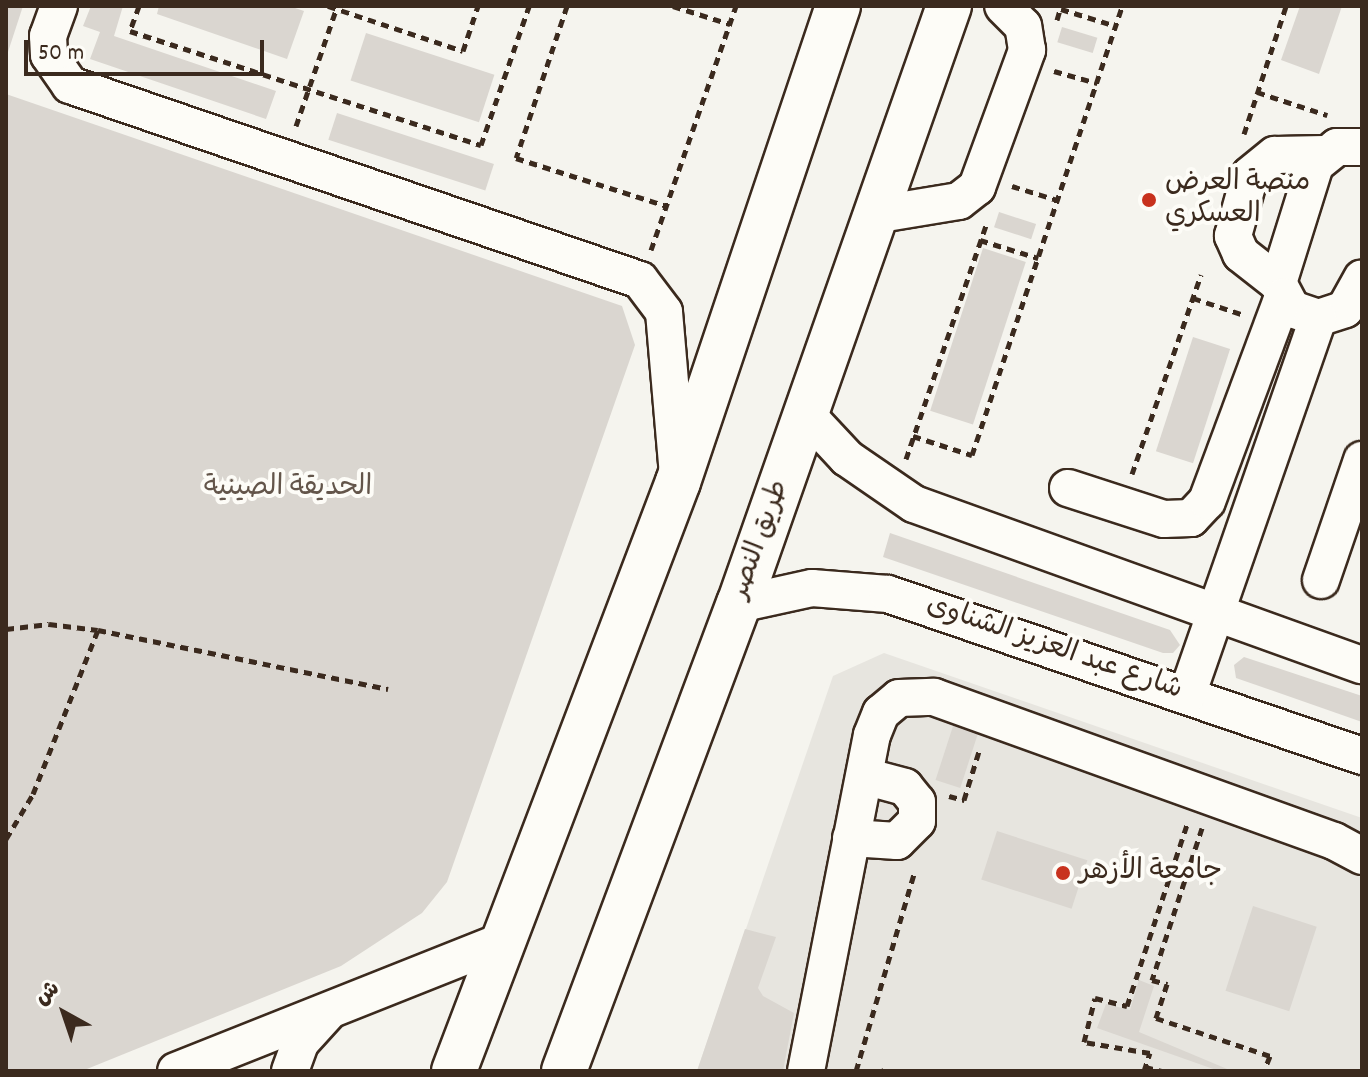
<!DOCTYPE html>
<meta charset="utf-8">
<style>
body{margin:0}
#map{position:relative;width:1368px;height:1077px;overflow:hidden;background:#f5f4ee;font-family:Dekko,"Playpen Sans Arabic",sans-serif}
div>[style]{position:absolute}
.built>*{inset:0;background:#e7e5df}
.green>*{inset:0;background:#dad6d0;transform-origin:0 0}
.path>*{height:5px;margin-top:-2.5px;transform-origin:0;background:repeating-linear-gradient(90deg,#3b2a1e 0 8px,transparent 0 14px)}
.roads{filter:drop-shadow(2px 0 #3b2a1e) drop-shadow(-2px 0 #3b2a1e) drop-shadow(0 2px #3b2a1e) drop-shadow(0 -2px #3b2a1e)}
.minor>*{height:36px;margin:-18px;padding:0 18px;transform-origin:18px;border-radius:18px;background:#fdfcf7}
.highway>*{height:44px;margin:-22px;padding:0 22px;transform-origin:22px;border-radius:22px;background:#fdfcf7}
.dots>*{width:22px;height:22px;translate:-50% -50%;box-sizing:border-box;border:4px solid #fdfcf7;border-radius:50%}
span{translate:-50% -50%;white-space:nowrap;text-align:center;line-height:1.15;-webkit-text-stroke:8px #fdfcf7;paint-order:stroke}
.poi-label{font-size:28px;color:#3b2a1e}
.left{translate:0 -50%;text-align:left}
.park-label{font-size:28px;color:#63554a}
.street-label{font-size:28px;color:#3b2a1e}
.frame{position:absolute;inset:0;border:8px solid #3b2a1e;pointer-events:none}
.north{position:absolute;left:24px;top:973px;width:80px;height:80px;-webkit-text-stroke:6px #fdfcf7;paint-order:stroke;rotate:320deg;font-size:22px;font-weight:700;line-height:32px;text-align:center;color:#3b2a1e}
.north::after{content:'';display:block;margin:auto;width:28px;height:36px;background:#3b2a1e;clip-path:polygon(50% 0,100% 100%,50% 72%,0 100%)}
.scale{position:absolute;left:24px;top:40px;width:240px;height:36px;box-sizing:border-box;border:4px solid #3b2a1e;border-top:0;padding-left:10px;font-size:24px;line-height:28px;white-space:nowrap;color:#3b2a1e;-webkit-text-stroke:6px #fdfcf7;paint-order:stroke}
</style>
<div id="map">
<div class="built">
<i style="clip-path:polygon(884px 653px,1362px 818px,1362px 1071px,697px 1071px,833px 676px)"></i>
</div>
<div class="green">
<i style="clip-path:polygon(6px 6px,23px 6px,6px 58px)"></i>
<i style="clip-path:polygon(91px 6px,123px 6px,114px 36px,276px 91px,266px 119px,90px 59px,100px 32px,83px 26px)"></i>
<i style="clip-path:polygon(159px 6px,289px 6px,304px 11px,287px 59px,157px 14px)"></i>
<i style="clip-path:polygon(1300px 6px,1342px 6px,1319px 74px,1281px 60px)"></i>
<i style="left:1062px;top:27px;width:37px;height:16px;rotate:17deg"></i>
<i style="left:366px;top:33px;width:135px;height:50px;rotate:18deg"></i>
<i style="clip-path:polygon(6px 94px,622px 306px,635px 345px,447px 882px,422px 913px,341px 966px,82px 1071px,6px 1071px)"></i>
<i style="left:337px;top:113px;width:165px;height:28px;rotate:18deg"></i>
<i style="left:999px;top:212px;width:39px;height:16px;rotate:18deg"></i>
<i style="left:983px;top:248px;width:45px;height:171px;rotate:18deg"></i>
<i style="left:1193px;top:337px;width:39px;height:120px;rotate:18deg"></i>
<i style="clip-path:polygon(890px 533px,1170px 630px,1180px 645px,1173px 653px,1163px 653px,883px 557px)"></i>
<i style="clip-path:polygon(1244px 657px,1362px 696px,1362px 722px,1236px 678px,1234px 665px)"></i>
<i style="left:955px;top:720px;width:26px;height:63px;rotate:18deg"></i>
<i style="left:997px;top:831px;width:95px;height:51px;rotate:18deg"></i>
<i style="left:1253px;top:906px;width:67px;height:89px;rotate:18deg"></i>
<i style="clip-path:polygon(745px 929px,776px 937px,758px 988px,763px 996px,794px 1013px,783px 1071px,697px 1071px)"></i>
<i style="clip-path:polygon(1139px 980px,1154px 986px,1139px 1032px,1232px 1071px,1219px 1071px,1097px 1028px,1106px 1004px,1130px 1010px)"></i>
</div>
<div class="path">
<i style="left:139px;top:6px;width:27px;rotate:110deg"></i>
<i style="left:130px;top:31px;width:369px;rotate:18deg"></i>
<i style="left:481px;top:145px;width:147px;rotate:-70.9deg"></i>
<i style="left:328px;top:6px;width:142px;rotate:18.4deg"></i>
<i style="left:463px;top:51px;width:47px;rotate:-71.6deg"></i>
<i style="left:567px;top:6px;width:160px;rotate:108.5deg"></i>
<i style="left:516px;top:158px;width:157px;rotate:17.7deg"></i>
<i style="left:673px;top:6px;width:60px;rotate:17.5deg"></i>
<i style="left:1061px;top:9px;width:58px;rotate:17.2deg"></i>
<i style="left:1057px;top:20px;width:15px;rotate:-74deg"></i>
<i style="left:1054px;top:71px;width:45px;rotate:15.6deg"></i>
<i style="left:1257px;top:92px;width:74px;rotate:18.2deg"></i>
<i style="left:296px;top:126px;width:126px;rotate:-71deg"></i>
<i style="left:1244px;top:134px;width:135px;rotate:-71.8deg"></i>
<i style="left:1012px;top:186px;width:47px;rotate:17.3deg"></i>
<i style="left:980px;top:240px;width:61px;rotate:17.2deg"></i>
<i style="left:651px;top:250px;width:258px;rotate:-70.8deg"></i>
<i style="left:1193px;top:298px;width:51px;rotate:18.4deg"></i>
<i style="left:913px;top:436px;width:62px;rotate:17.9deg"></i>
<i style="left:972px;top:455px;width:473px;rotate:-71.5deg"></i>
<i style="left:906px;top:459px;width:250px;rotate:-71.1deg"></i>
<i style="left:1132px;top:474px;width:211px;rotate:-70.9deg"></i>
<i style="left:6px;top:629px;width:43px;rotate:-6.6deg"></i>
<i style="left:49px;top:624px;width:49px;rotate:7deg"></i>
<i style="left:98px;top:630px;width:296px;rotate:11.5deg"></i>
<i style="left:949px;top:796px;width:16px;rotate:15deg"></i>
<i style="left:964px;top:800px;width:54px;rotate:-72.9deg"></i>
<i style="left:1202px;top:828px;width:160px;rotate:108.2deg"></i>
<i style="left:1152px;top:980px;width:16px;rotate:15deg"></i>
<i style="left:1167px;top:984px;width:36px;rotate:108deg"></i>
<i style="left:1156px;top:1018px;width:120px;rotate:18.4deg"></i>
<i style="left:1270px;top:1056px;width:16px;rotate:112deg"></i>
<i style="left:6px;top:839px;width:52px;rotate:-59deg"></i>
<i style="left:33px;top:794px;width:176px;rotate:-68.4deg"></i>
<i style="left:1145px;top:1067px;width:17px;rotate:13deg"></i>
<i style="left:856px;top:1071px;width:209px;rotate:-73.6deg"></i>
<i style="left:882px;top:1071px;width:2px;rotate:-27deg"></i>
<i style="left:1144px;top:1071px;width:19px;rotate:-72deg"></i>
<i style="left:1150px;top:1053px;width:67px;rotate:-170.5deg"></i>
<i style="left:1084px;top:1042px;width:45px;rotate:-76deg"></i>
<i style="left:1095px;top:998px;width:33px;rotate:14deg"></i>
<i style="left:1127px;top:1006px;width:194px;rotate:-71.7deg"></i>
</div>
<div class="roads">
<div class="minor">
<i style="left:59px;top:6px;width:32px;rotate:110deg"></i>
<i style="left:48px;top:36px;width:19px;rotate:87deg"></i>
<i style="left:49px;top:55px;width:37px;rotate:55deg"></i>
<i style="left:70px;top:85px;width:602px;rotate:18.89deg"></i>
<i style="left:640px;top:280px;width:40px;rotate:53deg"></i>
<i style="left:664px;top:312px;width:163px;rotate:85.1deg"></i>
<i style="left:1362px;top:147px;width:25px;rotate:180deg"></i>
<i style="left:1337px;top:147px;width:28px;rotate:141deg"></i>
<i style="left:1315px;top:165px;width:124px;rotate:107.4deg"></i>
<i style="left:1278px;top:283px;width:30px;rotate:62deg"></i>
<i style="left:1292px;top:309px;width:28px;rotate:19deg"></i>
<i style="left:1318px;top:318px;width:28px;rotate:-18deg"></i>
<i style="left:1345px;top:309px;width:35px;rotate:-61deg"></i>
<i style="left:874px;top:215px;width:86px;rotate:-9.4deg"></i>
<i style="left:959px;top:201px;width:23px;rotate:-38deg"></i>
<i style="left:977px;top:187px;width:146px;rotate:-69.9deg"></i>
<i style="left:1027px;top:50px;width:24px;rotate:-99deg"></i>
<i style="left:1023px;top:26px;width:28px;rotate:-135deg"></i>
<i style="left:1278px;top:283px;width:47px;rotate:-141.9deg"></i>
<i style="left:1241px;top:254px;width:20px;rotate:-114deg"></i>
<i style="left:1233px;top:236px;width:63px;rotate:-74.4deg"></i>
<i style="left:1250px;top:175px;width:32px;rotate:-39deg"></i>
<i style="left:1275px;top:155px;width:49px;rotate:-1.2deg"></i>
<i style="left:806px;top:414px;width:60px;rotate:47deg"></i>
<i style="left:847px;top:458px;width:81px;rotate:34.5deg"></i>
<i style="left:914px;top:504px;width:476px;rotate:19.8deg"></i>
<i style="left:1068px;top:488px;width:101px;rotate:17.9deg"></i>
<i style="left:1164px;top:519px;width:27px;rotate:-2deg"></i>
<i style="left:1191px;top:518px;width:23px;rotate:-47deg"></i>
<i style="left:1207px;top:501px;width:218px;rotate:-69.6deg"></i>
<i style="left:1321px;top:580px;width:127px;rotate:-71.1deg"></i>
<i style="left:739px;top:604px;width:75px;rotate:-12.4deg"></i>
<i style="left:812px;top:588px;width:76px;rotate:4.5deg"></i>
<i style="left:888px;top:594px;width:501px;rotate:18.87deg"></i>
<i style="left:1187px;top:695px;width:399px;rotate:-70.8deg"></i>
<i style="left:851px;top:838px;width:46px;rotate:3.7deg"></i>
<i style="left:897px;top:841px;width:28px;rotate:-45deg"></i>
<i style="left:917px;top:821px;width:19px;rotate:-90deg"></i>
<i style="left:917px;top:802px;width:19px;rotate:-129deg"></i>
<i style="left:905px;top:787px;width:42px;rotate:-165deg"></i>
<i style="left:176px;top:1071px;width:349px;rotate:-21.7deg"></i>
<i style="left:290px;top:1071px;width:30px;rotate:-70deg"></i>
<i style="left:300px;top:1043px;width:42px;rotate:-47.9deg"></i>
<i style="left:806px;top:1071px;width:342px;rotate:-78.9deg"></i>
<i style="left:872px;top:735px;width:24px;rotate:-68deg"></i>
<i style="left:881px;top:713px;width:23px;rotate:-40deg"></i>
<i style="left:899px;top:698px;width:35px;rotate:-2deg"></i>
<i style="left:934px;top:697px;width:425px;rotate:19.8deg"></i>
<i style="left:1334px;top:841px;width:32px;rotate:28deg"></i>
</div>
<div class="highway">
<i style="left:454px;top:1071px;width:630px;rotate:-69.18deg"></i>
<i style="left:678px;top:482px;width:502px;rotate:-71.42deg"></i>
<i style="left:564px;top:1071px;width:499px;rotate:-69.5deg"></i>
<i style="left:739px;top:604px;width:634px;rotate:-70.65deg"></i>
</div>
</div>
<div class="dots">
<i style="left:1149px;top:200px;background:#c8321e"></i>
<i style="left:1063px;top:873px;background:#c8321e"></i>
</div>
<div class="poi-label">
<span class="left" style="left:1165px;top:200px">منصة العرض<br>العسكري</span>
<span class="left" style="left:1079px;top:873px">جامعة الأزهر</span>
</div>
<div class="park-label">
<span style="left:288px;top:489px">الحديقة الصينية</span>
</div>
<div class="street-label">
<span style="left:761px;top:540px;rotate:-70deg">طريق النصر</span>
<span style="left:1054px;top:649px;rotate:19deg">شارع عبد العزيز الشناوى</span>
</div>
<div class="frame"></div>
<div class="north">ش</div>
<div class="scale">50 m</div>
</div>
